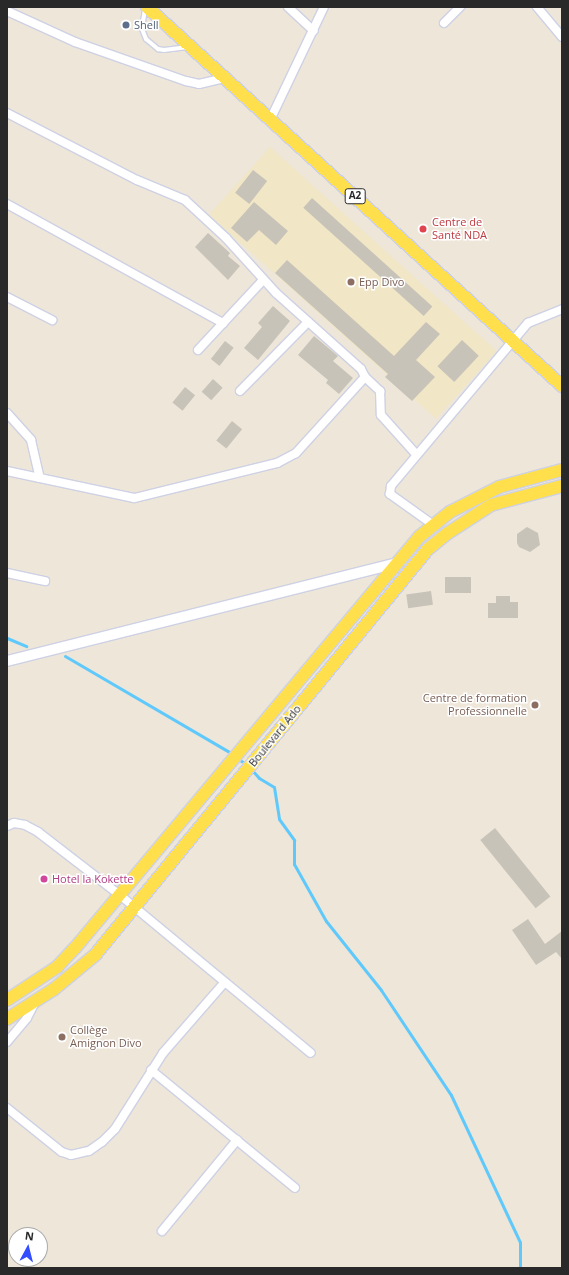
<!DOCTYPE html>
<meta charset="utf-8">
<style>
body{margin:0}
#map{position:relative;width:569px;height:1275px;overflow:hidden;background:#ede6d9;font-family:"Open Sans",sans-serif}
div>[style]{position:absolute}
.education>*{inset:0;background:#f1e6c6;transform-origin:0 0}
.stream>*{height:3px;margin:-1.5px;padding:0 1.5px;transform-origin:1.5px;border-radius:1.5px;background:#60c9fc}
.building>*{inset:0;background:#c8c3b9;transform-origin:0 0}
.roads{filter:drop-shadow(1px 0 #ced1e4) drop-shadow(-1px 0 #ced1e4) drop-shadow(0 1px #ced1e4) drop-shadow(0 -1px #ced1e4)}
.service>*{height:4px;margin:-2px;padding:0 2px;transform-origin:2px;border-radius:2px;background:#fff}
.minor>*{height:8px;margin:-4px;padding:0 4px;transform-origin:4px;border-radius:4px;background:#fff}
.tertiary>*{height:10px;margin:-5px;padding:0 5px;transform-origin:5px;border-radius:5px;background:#fff}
.primary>*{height:12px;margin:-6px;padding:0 6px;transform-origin:6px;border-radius:6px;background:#ffe04c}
.dots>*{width:11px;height:11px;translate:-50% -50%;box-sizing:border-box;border:2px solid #fff;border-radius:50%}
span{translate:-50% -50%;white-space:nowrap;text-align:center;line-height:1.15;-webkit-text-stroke:3px #fff;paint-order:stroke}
.shield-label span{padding:1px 3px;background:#fff;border:1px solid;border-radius:3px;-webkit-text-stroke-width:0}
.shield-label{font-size:10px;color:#292929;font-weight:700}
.service-label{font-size:11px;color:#4e5e75}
.left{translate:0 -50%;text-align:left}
.health-label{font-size:11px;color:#be3a42}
.education-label{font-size:11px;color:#785e54}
.right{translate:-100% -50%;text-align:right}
.street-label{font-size:11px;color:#292929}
.hotel-label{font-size:11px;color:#b23c85}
.frame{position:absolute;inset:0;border:8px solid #292929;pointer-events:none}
.north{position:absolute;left:8px;top:1227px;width:40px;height:40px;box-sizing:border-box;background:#fff;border:1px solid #a9a9a9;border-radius:50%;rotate:7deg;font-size:11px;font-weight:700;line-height:16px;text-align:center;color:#292929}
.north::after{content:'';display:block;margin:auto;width:14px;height:18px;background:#344eff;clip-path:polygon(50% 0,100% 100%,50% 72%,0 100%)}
</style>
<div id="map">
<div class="education">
<i style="left:270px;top:147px;width:305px;height:91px;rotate:42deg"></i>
</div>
<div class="stream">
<i style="left:7px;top:638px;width:21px;rotate:23deg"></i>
<i style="left:65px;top:656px;width:194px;rotate:30.3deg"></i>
<i style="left:237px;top:758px;width:12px;rotate:35deg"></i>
<i style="left:251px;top:769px;width:12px;rotate:48deg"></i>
<i style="left:259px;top:778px;width:17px;rotate:31deg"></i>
<i style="left:274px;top:787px;width:32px;rotate:81deg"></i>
<i style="left:279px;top:819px;width:26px;rotate:54deg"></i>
<i style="left:294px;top:840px;width:24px;rotate:90deg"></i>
<i style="left:294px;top:864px;width:65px;rotate:60.7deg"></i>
<i style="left:326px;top:921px;width:88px;rotate:51.4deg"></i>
<i style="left:381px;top:990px;width:126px;rotate:56.3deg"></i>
<i style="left:451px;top:1095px;width:162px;rotate:64.9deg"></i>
<i style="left:520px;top:1242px;width:26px;rotate:90deg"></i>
</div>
<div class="building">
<i style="left:253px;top:170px;width:18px;height:29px;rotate:38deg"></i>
<i style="left:312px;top:198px;width:162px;height:13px;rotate:42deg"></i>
<i style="clip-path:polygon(254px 202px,288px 231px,276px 245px,259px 230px,247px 242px,231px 228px)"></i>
<i style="clip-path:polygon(208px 233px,230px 253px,228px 256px,240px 266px,228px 280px,195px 247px)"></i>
<i style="clip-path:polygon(287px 260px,394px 356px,426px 322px,440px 334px,416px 360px,435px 377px,412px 401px,385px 377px,388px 374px,275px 273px)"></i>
<i style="clip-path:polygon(273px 306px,290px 321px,258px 360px,244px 348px,262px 327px,258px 323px)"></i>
<i style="clip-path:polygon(314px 336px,338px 356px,333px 361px,353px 378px,339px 394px,326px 383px,328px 380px,298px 355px)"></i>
<i style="left:462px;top:340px;width:23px;height:36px;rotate:43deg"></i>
<i style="left:225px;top:341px;width:11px;height:23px;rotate:38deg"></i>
<i style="left:213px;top:379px;width:13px;height:17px;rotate:42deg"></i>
<i style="left:185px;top:387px;width:13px;height:20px;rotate:39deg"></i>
<i style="left:232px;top:421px;width:13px;height:25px;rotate:39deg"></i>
<i style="clip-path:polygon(527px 527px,538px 533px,540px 545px,530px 552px,519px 547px,517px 543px,517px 534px)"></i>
<i style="left:445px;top:577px;width:26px;height:16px"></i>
<i style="left:431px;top:591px;width:14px;height:25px;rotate:82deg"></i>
<i style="clip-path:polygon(496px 596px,510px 596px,510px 602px,518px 602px,518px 618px,488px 618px,488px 603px,496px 603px)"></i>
<i style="left:495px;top:828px;width:88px;height:19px;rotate:51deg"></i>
<i style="clip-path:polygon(528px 919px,545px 944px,562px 931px,562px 959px,556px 952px,536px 965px,512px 930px)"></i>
</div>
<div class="roads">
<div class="service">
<i style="left:145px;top:9px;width:20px;rotate:99deg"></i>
<i style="left:142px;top:29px;width:11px;rotate:68deg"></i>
<i style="left:146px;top:39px;width:16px;rotate:40deg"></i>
<i style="left:158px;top:49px;width:6px;rotate:9deg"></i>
<i style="left:164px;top:50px;width:24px;rotate:-7deg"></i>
</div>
<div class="minor">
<i style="left:288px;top:7px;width:35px;rotate:43deg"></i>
<i style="left:537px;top:7px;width:39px;rotate:50deg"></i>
<i style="left:7px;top:11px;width:75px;rotate:24.5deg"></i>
<i style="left:75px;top:42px;width:118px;rotate:19.4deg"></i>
<i style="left:186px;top:81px;width:13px;rotate:13deg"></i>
<i style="left:199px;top:84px;width:28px;rotate:-13deg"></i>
<i style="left:444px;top:23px;width:23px;rotate:-45deg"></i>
<i style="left:7px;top:113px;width:146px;rotate:27.3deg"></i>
<i style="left:137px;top:180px;width:52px;rotate:22.6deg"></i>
<i style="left:185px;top:200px;width:56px;rotate:42.8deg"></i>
<i style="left:226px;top:238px;width:74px;rotate:47.7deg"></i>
<i style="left:276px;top:293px;width:114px;rotate:41.8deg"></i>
<i style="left:361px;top:369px;width:9px;rotate:63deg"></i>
<i style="left:365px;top:377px;width:103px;rotate:132.2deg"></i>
<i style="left:296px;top:453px;width:21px;rotate:152deg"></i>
<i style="left:277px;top:463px;width:147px;rotate:166.2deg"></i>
<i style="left:134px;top:498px;width:130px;rotate:-168deg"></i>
<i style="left:271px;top:118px;width:123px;rotate:-64.5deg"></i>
<i style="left:7px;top:204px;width:247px;rotate:28.9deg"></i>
<i style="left:7px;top:297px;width:51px;rotate:27.1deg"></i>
<i style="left:198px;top:350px;width:96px;rotate:-47.1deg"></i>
<i style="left:365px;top:377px;width:21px;rotate:43deg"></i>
<i style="left:380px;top:391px;width:24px;rotate:88deg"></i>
<i style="left:381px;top:415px;width:52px;rotate:48.1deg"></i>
<i style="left:240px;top:391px;width:97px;rotate:-45.4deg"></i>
<i style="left:7px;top:413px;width:36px;rotate:48deg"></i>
<i style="left:31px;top:440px;width:39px;rotate:77deg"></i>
<i style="left:432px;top:524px;width:52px;rotate:-144.5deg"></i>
<i style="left:390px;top:494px;width:8px;rotate:-83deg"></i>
<i style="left:391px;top:486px;width:213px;rotate:-50deg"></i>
<i style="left:528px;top:323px;width:37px;rotate:-22deg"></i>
<i style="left:7px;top:573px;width:39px;rotate:12deg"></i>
<i style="left:7px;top:826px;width:8px;rotate:-23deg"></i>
<i style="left:14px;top:823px;width:11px;rotate:10deg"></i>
<i style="left:25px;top:825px;width:15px;rotate:28deg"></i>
<i style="left:38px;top:832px;width:105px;rotate:37.6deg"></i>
<i style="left:121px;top:896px;width:246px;rotate:39.6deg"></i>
<i style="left:7px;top:1042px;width:31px;rotate:-50deg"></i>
<i style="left:27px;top:1018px;width:18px;rotate:-63deg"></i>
<i style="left:151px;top:1070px;width:186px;rotate:39.3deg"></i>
<i style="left:7px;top:1108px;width:70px;rotate:38.7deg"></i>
<i style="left:62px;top:1152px;width:9px;rotate:18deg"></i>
<i style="left:71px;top:1155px;width:18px;rotate:-13deg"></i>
<i style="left:89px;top:1151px;width:16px;rotate:-35deg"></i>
<i style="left:102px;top:1142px;width:18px;rotate:-45deg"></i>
<i style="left:115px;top:1129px;width:90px;rotate:-57.7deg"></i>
<i style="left:163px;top:1053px;width:94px;rotate:-48.9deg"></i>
<i style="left:162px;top:1231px;width:118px;rotate:-50.5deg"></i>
</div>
<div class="tertiary">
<i style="left:7px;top:661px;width:399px;rotate:-14.1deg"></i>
</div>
<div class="primary">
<i style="left:147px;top:7px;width:562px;rotate:42.4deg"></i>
<i style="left:7px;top:1000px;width:60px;rotate:-33.4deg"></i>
<i style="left:57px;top:967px;width:26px;rotate:-47deg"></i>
<i style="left:75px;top:948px;width:536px;rotate:-50.07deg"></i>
<i style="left:419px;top:537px;width:40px;rotate:-39deg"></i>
<i style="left:450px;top:512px;width:55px;rotate:-27deg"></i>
<i style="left:499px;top:487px;width:65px;rotate:-15.1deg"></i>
<i style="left:7px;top:1019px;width:56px;rotate:-32.6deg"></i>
<i style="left:54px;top:989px;width:53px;rotate:-39.7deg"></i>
<i style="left:95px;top:955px;width:525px;rotate:-50.64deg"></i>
<i style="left:428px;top:549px;width:26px;rotate:-39deg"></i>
<i style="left:448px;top:533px;width:51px;rotate:-33.1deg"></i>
<i style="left:491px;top:505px;width:73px;rotate:-15deg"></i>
</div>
</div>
<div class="dots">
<i style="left:126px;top:25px;background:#5c6f8a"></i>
<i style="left:423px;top:229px;background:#e0444e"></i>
<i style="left:351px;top:282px;background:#8d6e63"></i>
<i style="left:535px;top:705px;background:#8d6e63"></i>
<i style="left:44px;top:879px;background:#d1479c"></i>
<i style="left:62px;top:1037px;background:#8d6e63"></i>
</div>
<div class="shield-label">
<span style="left:355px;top:196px">A2</span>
</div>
<div class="service-label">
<span class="left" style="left:134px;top:25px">Shell</span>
</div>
<div class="health-label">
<span class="left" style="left:432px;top:229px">Centre de<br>Santé NDA</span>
</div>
<div class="education-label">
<span class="left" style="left:359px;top:282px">Epp Divo</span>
<span class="right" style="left:527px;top:705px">Centre de formation<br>Professionnelle</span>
<span class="left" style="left:70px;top:1037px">Collège<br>Amignon Divo</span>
</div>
<div class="street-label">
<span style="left:275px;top:736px;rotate:-51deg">Boulevard Ado</span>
</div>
<div class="hotel-label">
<span class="left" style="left:52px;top:879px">Hotel la Kokette</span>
</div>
<div class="frame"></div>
<div class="north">N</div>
</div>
